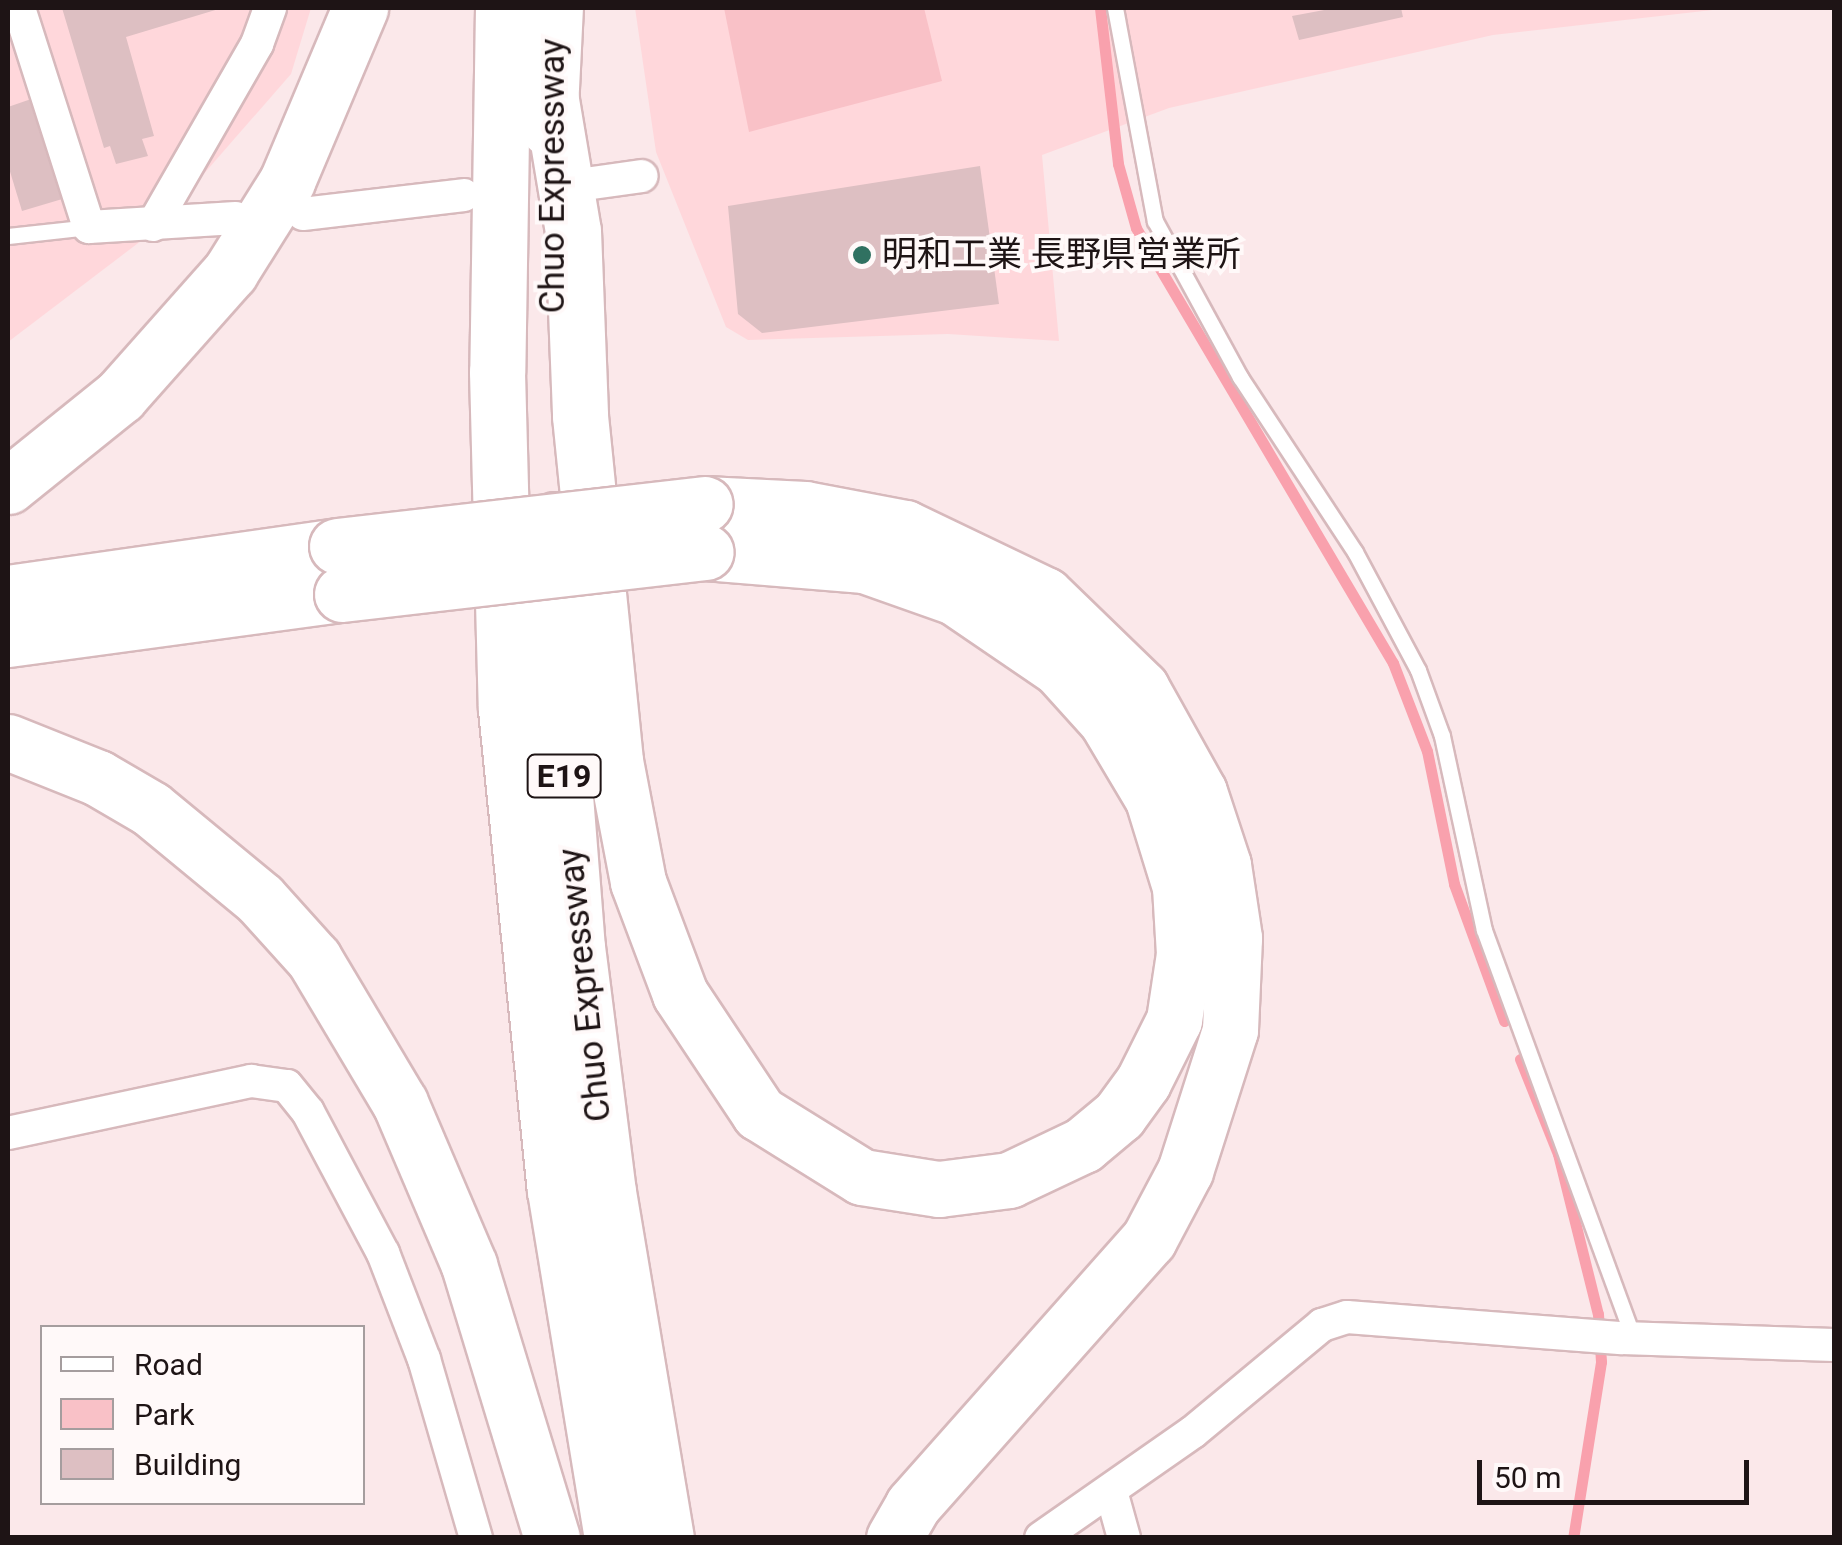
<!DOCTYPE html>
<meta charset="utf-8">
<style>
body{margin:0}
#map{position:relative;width:1842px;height:1545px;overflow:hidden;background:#fbe8ea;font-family:Roboto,"Noto Sans JP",sans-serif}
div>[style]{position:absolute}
.built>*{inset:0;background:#ffd7db}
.green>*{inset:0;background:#f9c1c7}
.stream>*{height:11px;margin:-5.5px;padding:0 5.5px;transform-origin:5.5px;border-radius:5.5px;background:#f9a1ad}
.building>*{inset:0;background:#ddbfc2}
.roads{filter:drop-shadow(2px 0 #d7b9bc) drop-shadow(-2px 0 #d7b9bc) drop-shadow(0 2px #d7b9bc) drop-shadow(0 -2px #d7b9bc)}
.service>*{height:15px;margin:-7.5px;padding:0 7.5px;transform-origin:7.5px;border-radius:7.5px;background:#fff}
.minor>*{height:32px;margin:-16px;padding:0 16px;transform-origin:16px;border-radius:16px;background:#fff}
.motorway>*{height:55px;margin:-27.5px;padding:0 27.5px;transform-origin:27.5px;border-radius:27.5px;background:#fff}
.bridges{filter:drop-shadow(2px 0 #d7b9bc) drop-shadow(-2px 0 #d7b9bc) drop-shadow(0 2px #d7b9bc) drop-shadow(0 -2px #d7b9bc)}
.motorway-bridge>*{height:55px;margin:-27.5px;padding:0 27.5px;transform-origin:27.5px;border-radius:27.5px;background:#fff}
.dots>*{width:28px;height:28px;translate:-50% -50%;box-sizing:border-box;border:5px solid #fff9f9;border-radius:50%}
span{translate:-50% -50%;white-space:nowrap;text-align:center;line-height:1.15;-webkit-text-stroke:8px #fff9f9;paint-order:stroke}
.shield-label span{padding:2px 8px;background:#fff9f9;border:2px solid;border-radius:8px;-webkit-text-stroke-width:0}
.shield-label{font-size:32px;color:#1e1415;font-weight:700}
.street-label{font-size:35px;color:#1e1415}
.poi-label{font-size:35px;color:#1e1415}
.left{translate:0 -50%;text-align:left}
.frame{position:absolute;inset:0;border:10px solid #1e1415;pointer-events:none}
.legend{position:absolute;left:40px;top:1325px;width:325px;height:180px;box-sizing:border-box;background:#fff9f9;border:2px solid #a59d9e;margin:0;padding:12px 18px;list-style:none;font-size:30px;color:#1e1415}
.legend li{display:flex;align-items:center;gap:20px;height:50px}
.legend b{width:50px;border:2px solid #a59d9e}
.scale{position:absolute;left:1477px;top:1460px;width:272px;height:45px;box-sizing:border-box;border:5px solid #1e1415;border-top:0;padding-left:12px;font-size:30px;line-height:35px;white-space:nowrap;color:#1e1415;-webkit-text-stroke:8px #fff9f9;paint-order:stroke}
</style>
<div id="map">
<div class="built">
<i style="clip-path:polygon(8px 8px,311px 8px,291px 74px,154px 231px,8px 342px)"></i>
<i style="clip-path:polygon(635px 8px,1730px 8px,1493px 35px,1169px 108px,1042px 155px,1059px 341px,948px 334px,748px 340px,726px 327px,656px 152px)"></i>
</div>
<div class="green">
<i style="clip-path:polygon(724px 8px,924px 8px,942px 81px,749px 132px)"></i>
</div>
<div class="stream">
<i style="left:1100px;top:8px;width:157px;rotate:83.4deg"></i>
<i style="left:1118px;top:164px;width:66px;rotate:74.3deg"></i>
<i style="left:1136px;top:228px;width:505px;rotate:59.43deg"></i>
<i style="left:1393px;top:663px;width:94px;rotate:68.9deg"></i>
<i style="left:1427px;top:751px;width:136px;rotate:78.5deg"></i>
<i style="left:1454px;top:884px;width:146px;rotate:69.9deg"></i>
<i style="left:1520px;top:1059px;width:102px;rotate:68.2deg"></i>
<i style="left:1558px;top:1154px;width:165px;rotate:76deg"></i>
<i style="left:1598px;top:1314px;width:48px;rotate:86.4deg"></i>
<i style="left:1601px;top:1362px;width:178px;rotate:99deg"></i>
</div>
<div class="building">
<i style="clip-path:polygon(62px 8px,222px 8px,126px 37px,154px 136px,142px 139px,148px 156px,116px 164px,110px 146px,104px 148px)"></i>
<i style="clip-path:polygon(1335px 8px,1401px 8px,1403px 17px,1299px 40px,1292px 16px)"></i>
<i style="clip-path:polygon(37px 97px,69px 197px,22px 211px,8px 165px,8px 107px)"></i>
<i style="clip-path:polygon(980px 166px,999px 304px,762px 333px,738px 314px,728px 206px)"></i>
</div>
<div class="roads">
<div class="service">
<i style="left:1115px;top:8px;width:217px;rotate:79.4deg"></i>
<i style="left:1155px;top:221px;width:178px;rotate:61.4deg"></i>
<i style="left:1240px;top:377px;width:209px;rotate:56.7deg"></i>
<i style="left:1355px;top:552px;width:134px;rotate:61.9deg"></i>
<i style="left:1418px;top:670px;width:70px;rotate:70deg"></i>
<i style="left:1442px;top:736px;width:198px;rotate:77.8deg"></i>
<i style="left:1484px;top:930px;width:436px;rotate:69.9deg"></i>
<i style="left:8px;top:236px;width:81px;rotate:-6.3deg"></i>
</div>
<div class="minor">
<i style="left:19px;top:8px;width:230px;rotate:72.3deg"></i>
<i style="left:89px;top:227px;width:147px;rotate:-3.5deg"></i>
<i style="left:592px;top:183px;width:50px;rotate:-8deg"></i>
<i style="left:303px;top:214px;width:162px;rotate:-6.7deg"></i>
<i style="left:153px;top:225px;width:209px;rotate:-60.1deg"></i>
<i style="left:257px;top:44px;width:38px;rotate:-70deg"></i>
<i style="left:8px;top:1133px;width:249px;rotate:-12.1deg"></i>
<i style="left:251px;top:1081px;width:36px;rotate:8deg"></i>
<i style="left:287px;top:1086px;width:33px;rotate:51deg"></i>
<i style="left:308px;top:1112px;width:160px;rotate:62deg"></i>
<i style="left:383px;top:1253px;width:114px;rotate:68.9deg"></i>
<i style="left:424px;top:1359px;width:186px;rotate:73.8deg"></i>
<i style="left:1111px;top:1491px;width:49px;rotate:74.5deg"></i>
<i style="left:1041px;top:1538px;width:185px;rotate:-34.9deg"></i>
<i style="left:1193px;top:1432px;width:168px;rotate:-39.7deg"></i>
<i style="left:1322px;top:1325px;width:26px;rotate:-18deg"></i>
<i style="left:1347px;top:1317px;width:276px;rotate:4.4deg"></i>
<i style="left:1622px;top:1338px;width:212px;rotate:1.9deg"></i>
</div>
<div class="motorway">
<i style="left:503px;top:8px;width:364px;rotate:90.9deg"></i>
<i style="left:497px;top:372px;width:337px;rotate:88.5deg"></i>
<i style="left:506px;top:709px;width:483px;rotate:84.2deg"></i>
<i style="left:555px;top:1190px;width:353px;rotate:80.7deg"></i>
<i style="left:550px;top:94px;width:139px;rotate:80.5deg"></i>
<i style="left:573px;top:231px;width:185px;rotate:87.8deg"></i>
<i style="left:580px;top:416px;width:347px;rotate:84.2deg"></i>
<i style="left:615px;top:761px;width:123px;rotate:79.2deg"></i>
<i style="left:638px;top:882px;width:120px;rotate:69.4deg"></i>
<i style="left:680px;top:994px;width:143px;rotate:56.4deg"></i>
<i style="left:759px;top:1113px;width:121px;rotate:31.9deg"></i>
<i style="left:862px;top:1177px;width:78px;rotate:8.9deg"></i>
<i style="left:939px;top:1189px;width:71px;rotate:-7.3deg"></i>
<i style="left:1009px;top:1180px;width:82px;rotate:-25.3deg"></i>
<i style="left:1083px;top:1145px;width:47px;rotate:-39.8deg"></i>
<i style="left:1119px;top:1115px;width:41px;rotate:-54deg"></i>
<i style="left:1143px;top:1082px;width:69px;rotate:-63.4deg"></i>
<i style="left:1174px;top:1020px;width:67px;rotate:-81.4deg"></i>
<i style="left:1184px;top:954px;width:67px;rotate:-93.4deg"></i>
<i style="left:1180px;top:887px;width:92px;rotate:-107.1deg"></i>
<i style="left:1153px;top:799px;width:92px;rotate:-120.7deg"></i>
<i style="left:1106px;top:720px;width:70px;rotate:-132.1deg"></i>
<i style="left:1059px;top:668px;width:126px;rotate:-145.7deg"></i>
<i style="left:955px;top:597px;width:96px;rotate:-160.6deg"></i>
<i style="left:864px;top:565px;width:159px;rotate:-175.3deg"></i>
<i style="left:549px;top:129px;width:121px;rotate:-87.2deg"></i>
<i style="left:8px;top:486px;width:144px;rotate:-38.8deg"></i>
<i style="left:120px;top:396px;width:166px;rotate:-48.4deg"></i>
<i style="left:230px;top:272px;width:107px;rotate:-57.9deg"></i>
<i style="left:287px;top:181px;width:188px;rotate:-67.1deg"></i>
<i style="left:705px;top:504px;width:100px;rotate:2.9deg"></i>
<i style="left:805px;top:509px;width:102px;rotate:10.8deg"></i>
<i style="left:905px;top:528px;width:155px;rotate:25.6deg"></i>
<i style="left:1045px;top:595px;width:134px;rotate:44.1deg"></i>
<i style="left:1141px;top:688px;width:119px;rotate:60.9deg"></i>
<i style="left:1199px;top:792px;width:77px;rotate:71.8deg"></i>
<i style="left:1223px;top:865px;width:74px;rotate:81.4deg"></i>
<i style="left:1234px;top:938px;width:92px;rotate:92.5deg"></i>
<i style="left:1230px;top:1030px;width:148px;rotate:107.7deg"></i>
<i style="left:1185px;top:1171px;width:77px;rotate:117.9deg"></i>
<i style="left:1149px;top:1239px;width:356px;rotate:131.6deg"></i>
<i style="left:913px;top:1505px;width:38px;rotate:120deg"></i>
<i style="left:555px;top:520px;width:187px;rotate:89.1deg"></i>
<i style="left:558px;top:707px;width:241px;rotate:85.5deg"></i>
<i style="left:577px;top:947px;width:247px;rotate:82.8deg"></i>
<i style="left:608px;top:1192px;width:351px;rotate:80.5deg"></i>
<i style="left:8px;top:593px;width:332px;rotate:-8.1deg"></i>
<i style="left:8px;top:639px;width:337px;rotate:-7.7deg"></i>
<i style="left:8px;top:742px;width:97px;rotate:21.8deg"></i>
<i style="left:98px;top:778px;width:61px;rotate:30.3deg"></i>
<i style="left:151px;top:809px;width:141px;rotate:39.5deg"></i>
<i style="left:260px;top:899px;width:81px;rotate:48deg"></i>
<i style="left:314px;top:959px;width:168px;rotate:59.2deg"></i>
<i style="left:400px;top:1103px;width:176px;rotate:66.9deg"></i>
<i style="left:469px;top:1265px;width:285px;rotate:73.1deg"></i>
</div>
</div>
<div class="bridges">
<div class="motorway-bridge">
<i style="left:337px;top:546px;width:370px;rotate:-6.5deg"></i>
<i style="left:342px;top:594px;width:366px;rotate:-6.6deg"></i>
</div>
</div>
<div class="dots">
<i style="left:862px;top:255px;background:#307161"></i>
</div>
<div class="shield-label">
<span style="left:564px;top:776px">E19</span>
</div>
<div class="street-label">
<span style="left:553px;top:176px;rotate:-90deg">Chuo Expressway</span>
<span style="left:585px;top:985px;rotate:-96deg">Chuo Expressway</span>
</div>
<div class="poi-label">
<span class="left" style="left:882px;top:255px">明和工業 長野県営業所</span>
</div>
<div class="frame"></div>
<ul class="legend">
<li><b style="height:12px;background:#fff"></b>Road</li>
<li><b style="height:28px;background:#f9c1c7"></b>Park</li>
<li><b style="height:28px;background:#ddbfc2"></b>Building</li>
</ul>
<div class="scale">50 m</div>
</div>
